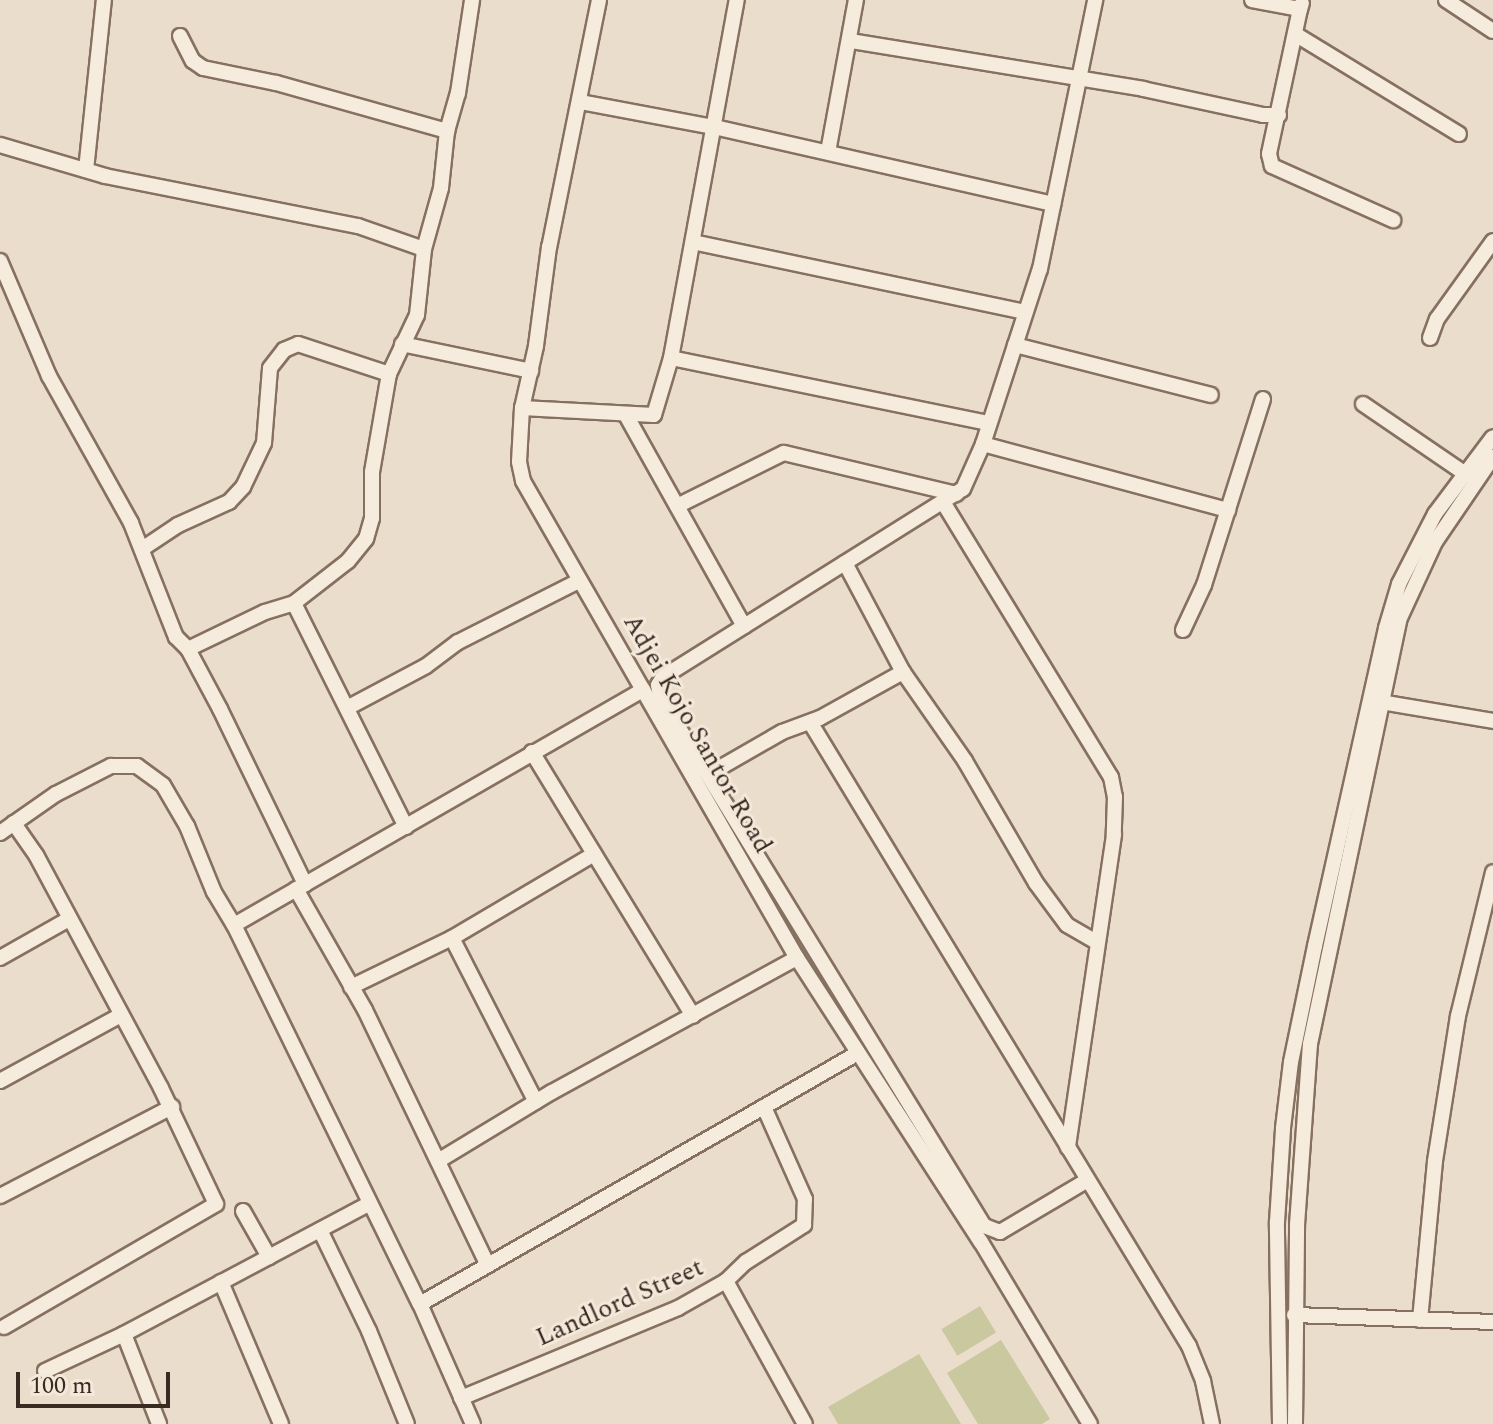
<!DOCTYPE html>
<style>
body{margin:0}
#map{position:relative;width:1493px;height:1424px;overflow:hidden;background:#ebddcb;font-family:Spectral,serif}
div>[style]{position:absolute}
.green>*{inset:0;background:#c9c89f;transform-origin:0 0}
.roads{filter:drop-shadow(2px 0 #867060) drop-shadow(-2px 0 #867060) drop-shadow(0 2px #867060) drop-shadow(0 -2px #867060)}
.minor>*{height:14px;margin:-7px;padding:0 7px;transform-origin:7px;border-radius:7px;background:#f6ecde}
span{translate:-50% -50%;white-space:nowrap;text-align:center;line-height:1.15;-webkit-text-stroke:6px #f3e8da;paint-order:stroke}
.street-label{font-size:26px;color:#392a22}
.scale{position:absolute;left:16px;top:1372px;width:154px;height:36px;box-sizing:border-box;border:4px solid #392a22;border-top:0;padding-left:10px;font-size:24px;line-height:28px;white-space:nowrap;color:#392a22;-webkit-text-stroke:6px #f3e8da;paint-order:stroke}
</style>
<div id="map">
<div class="green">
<i style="left:980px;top:1306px;width:31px;height:45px;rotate:59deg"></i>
<i style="clip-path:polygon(1001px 1340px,1050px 1419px,1042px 1424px,978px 1424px,947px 1373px)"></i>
<i style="clip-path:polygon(919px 1354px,961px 1424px,838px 1424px,828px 1407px)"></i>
</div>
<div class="roads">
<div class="minor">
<i style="left:599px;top:0;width:252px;rotate:101.4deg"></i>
<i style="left:549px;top:247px;width:100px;rotate:97.5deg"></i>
<i style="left:536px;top:346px;width:64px;rotate:102.7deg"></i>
<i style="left:522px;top:408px;width:54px;rotate:93.2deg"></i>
<i style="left:519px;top:462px;width:19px;rotate:78deg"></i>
<i style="left:523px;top:481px;width:550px;rotate:60.13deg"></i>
<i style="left:797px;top:958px;width:338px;rotate:57.1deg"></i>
<i style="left:981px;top:1242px;width:212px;rotate:59.1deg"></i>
<i style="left:1252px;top:0;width:49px;rotate:10.6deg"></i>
<i style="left:1300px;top:9px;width:6px;rotate:-72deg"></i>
<i style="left:1446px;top:0;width:56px;rotate:33.4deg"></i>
<i style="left:1300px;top:9px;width:148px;rotate:102.1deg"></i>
<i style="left:1269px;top:154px;width:12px;rotate:76deg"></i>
<i style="left:1272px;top:166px;width:133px;rotate:24.1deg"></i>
<i style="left:1295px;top:34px;width:192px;rotate:31.4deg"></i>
<i style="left:180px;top:36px;width:28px;rotate:63deg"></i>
<i style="left:193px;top:61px;width:12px;rotate:35deg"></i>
<i style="left:203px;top:68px;width:75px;rotate:11.6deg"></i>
<i style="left:276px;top:83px;width:178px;rotate:15.7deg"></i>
<i style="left:851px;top:41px;width:296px;rotate:9.3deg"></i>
<i style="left:1143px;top:89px;width:123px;rotate:12.2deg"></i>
<i style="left:1263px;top:115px;width:16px"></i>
<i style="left:580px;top:102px;width:136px;rotate:10.6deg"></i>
<i style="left:714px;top:127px;width:348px;rotate:12.8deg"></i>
<i style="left:0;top:145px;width:109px;rotate:16.4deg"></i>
<i style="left:105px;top:176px;width:258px;rotate:11.2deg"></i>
<i style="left:358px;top:226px;width:70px;rotate:19.2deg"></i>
<i style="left:828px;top:152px;width:155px;rotate:-79.6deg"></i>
<i style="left:86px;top:170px;width:171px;rotate:-84deg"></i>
<i style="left:693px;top:242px;width:339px;rotate:11.9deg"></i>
<i style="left:0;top:261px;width:125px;rotate:66.9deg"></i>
<i style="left:49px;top:376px;width:168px;rotate:60.8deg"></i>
<i style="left:131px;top:523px;width:123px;rotate:68.5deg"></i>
<i style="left:176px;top:637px;width:17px;rotate:45deg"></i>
<i style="left:188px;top:649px;width:68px;rotate:61.9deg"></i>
<i style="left:220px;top:709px;width:195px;rotate:64.1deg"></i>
<i style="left:1430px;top:338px;width:20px;rotate:-70deg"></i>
<i style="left:1437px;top:319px;width:96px;rotate:-54.3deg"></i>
<i style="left:402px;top:344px;width:132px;rotate:11.8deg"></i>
<i style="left:1015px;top:345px;width:202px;rotate:14.3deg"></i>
<i style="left:671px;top:358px;width:323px;rotate:11.6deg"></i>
<i style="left:1363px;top:404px;width:126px;rotate:34.3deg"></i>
<i style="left:522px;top:408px;width:132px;rotate:3deg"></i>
<i style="left:654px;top:415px;width:59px;rotate:-73.4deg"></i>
<i style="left:671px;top:358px;width:364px;rotate:-79.6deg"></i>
<i style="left:626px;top:415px;width:242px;rotate:60.8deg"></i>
<i style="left:983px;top:444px;width:254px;rotate:15.1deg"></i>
<i style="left:943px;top:502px;width:322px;rotate:58.6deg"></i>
<i style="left:1111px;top:777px;width:20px;rotate:79deg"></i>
<i style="left:1115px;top:797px;width:38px;rotate:92deg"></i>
<i style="left:1114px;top:835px;width:316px;rotate:98.4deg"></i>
<i style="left:677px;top:506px;width:119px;rotate:-26.4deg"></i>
<i style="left:784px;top:453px;width:177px;rotate:13.4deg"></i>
<i style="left:142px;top:549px;width:43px;rotate:-33.7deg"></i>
<i style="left:178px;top:525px;width:56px;rotate:-24.3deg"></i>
<i style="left:229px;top:502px;width:21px;rotate:-47deg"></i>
<i style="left:243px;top:487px;width:49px;rotate:-64.5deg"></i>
<i style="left:264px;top:443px;width:75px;rotate:-85.4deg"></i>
<i style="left:270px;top:368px;width:23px;rotate:-52deg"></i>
<i style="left:284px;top:350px;width:15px;rotate:-23deg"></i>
<i style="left:298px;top:344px;width:96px;rotate:18.2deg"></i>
<i style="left:845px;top:563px;width:123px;rotate:62deg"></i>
<i style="left:903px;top:672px;width:108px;rotate:55.1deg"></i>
<i style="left:965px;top:761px;width:141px;rotate:59.8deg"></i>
<i style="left:1036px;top:883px;width:52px;rotate:53.6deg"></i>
<i style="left:1067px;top:925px;width:34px;rotate:30deg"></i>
<i style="left:1183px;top:630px;width:50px;rotate:-65deg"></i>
<i style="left:1204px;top:585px;width:195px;rotate:-72.4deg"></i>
<i style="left:188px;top:649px;width:85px;rotate:-25.7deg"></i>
<i style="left:265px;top:612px;width:30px;rotate:-17deg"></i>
<i style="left:1381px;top:702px;width:114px;rotate:9.6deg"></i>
<i style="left:347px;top:708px;width:89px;rotate:-28deg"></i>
<i style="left:426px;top:666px;width:40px;rotate:-37deg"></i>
<i style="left:458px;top:642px;width:136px;rotate:-26.8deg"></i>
<i style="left:810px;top:722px;width:730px;rotate:58.73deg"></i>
<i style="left:1189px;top:1346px;width:38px;rotate:68deg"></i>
<i style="left:1203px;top:1381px;width:44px;rotate:78.2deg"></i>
<i style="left:532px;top:752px;width:309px;rotate:58.6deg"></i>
<i style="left:709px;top:774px;width:84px;rotate:-29.9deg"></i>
<i style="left:782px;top:732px;width:40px;rotate:-20.2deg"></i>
<i style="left:820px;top:718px;width:95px;rotate:-29deg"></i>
<i style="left:406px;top:827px;width:250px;rotate:-116.6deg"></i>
<i style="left:294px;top:603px;width:68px;rotate:-37.9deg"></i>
<i style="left:348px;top:561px;width:28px;rotate:-51deg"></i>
<i style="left:366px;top:539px;width:22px;rotate:-74deg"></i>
<i style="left:372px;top:518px;width:46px;rotate:-90deg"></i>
<i style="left:372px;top:472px;width:99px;rotate:-80.2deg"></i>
<i style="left:389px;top:374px;width:65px;rotate:-64.6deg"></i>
<i style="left:417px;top:315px;width:66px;rotate:-83.9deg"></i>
<i style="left:424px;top:249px;width:63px;rotate:-74.4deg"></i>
<i style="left:441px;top:188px;width:57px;rotate:-84deg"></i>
<i style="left:447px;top:131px;width:40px;rotate:-74deg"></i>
<i style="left:458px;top:93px;width:94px;rotate:-81.4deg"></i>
<i style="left:0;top:833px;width:68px;rotate:-34.9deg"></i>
<i style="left:56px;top:794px;width:62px;rotate:-27deg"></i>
<i style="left:111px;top:766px;width:26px"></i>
<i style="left:137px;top:766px;width:32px;rotate:36deg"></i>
<i style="left:163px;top:785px;width:48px;rotate:59.7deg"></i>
<i style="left:187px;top:826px;width:71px;rotate:67.8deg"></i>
<i style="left:214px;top:892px;width:39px;rotate:59deg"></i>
<i style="left:234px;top:925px;width:422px;rotate:63.9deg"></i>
<i style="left:420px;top:1304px;width:131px;rotate:66.2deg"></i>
<i style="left:296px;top:889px;width:139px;rotate:60.3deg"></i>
<i style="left:365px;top:1010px;width:282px;rotate:64.3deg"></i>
<i style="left:234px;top:925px;width:472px;rotate:-29.9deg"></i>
<i style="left:452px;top:938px;width:184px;rotate:62.9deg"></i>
<i style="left:0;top:958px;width:79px;rotate:-29.5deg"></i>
<i style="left:351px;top:987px;width:112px;rotate:-25.9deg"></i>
<i style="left:452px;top:938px;width:165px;rotate:-30.6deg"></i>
<i style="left:0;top:1081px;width:138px;rotate:-28.6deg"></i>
<i style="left:438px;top:1161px;width:133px;rotate:-31.2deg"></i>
<i style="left:552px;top:1092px;width:279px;rotate:-28.7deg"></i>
<i style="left:1086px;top:1181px;width:100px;rotate:149.3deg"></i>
<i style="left:1000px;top:1232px;width:17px;rotate:-159deg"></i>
<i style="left:984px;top:1226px;width:620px;rotate:-121.49deg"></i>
<i style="left:660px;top:697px;width:12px;rotate:-99deg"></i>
<i style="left:658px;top:685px;width:9px;rotate:-58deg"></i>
<i style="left:663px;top:677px;width:354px;rotate:-32.1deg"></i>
<i style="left:963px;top:489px;width:49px;rotate:-66deg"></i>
<i style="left:983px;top:444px;width:184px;rotate:-72deg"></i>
<i style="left:1040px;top:269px;width:275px;rotate:-78.4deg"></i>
<i style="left:0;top:1196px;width:194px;rotate:-27.4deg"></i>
<i style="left:243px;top:1211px;width:53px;rotate:60.5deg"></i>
<i style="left:320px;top:1230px;width:112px;rotate:64.1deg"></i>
<i style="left:369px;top:1331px;width:100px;rotate:67.8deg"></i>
<i style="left:726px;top:1281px;width:163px;rotate:61.1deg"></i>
<i style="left:221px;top:1282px;width:154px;rotate:67.1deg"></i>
<i style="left:420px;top:1304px;width:505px;rotate:-29.82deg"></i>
<i style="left:1294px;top:1315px;width:199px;rotate:2deg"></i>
<i style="left:1420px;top:1320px;width:160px;rotate:-84.6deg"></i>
<i style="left:1435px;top:1161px;width:147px;rotate:-81deg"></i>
<i style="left:1458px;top:1016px;width:148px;rotate:-76.3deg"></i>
<i style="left:4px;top:1327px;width:245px;rotate:-30.1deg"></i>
<i style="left:216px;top:1204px;width:128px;rotate:-115.4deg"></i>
<i style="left:161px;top:1088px;width:264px;rotate:-118.2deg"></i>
<i style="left:36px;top:855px;width:39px;rotate:-125deg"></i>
<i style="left:124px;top:1334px;width:97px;rotate:68.7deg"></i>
<i style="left:45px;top:1371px;width:87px;rotate:-25.1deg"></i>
<i style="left:124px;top:1334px;width:276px;rotate:-28deg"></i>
<i style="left:461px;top:1398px;width:235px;rotate:-22.5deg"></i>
<i style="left:678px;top:1308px;width:55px;rotate:-29.4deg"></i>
<i style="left:726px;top:1281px;width:28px;rotate:-44deg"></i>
<i style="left:746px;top:1262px;width:69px;rotate:-32.5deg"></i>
<i style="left:804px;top:1225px;width:26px;rotate:-88deg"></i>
<i style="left:805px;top:1199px;width:101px;rotate:-114deg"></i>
<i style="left:1280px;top:1424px;width:202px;rotate:-90.9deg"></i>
<i style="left:1277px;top:1222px;width:94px;rotate:-86.3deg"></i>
<i style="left:1283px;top:1128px;width:66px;rotate:-83.1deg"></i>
<i style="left:1291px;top:1062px;width:118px;rotate:-78.3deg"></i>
<i style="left:1315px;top:946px;width:326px;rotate:-77.4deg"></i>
<i style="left:1386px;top:628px;width:46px;rotate:-73.5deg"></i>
<i style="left:1399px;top:584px;width:79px;rotate:-62.8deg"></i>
<i style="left:1435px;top:514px;width:96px;rotate:-53deg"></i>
<i style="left:1295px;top:1424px;width:199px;rotate:-89.4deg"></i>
<i style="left:1297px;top:1225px;width:181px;rotate:-85.9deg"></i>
<i style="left:1310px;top:1044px;width:433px;rotate:-78.1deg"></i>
<i style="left:1399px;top:620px;width:86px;rotate:-65.2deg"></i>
<i style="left:1435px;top:542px;width:103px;rotate:-55.7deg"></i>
</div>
</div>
<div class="street-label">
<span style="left:697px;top:734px;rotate:60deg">Adjei Kojo Santor Road</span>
<span style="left:620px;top:1303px;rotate:-24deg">Landlord Street</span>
</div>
<div class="scale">100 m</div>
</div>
